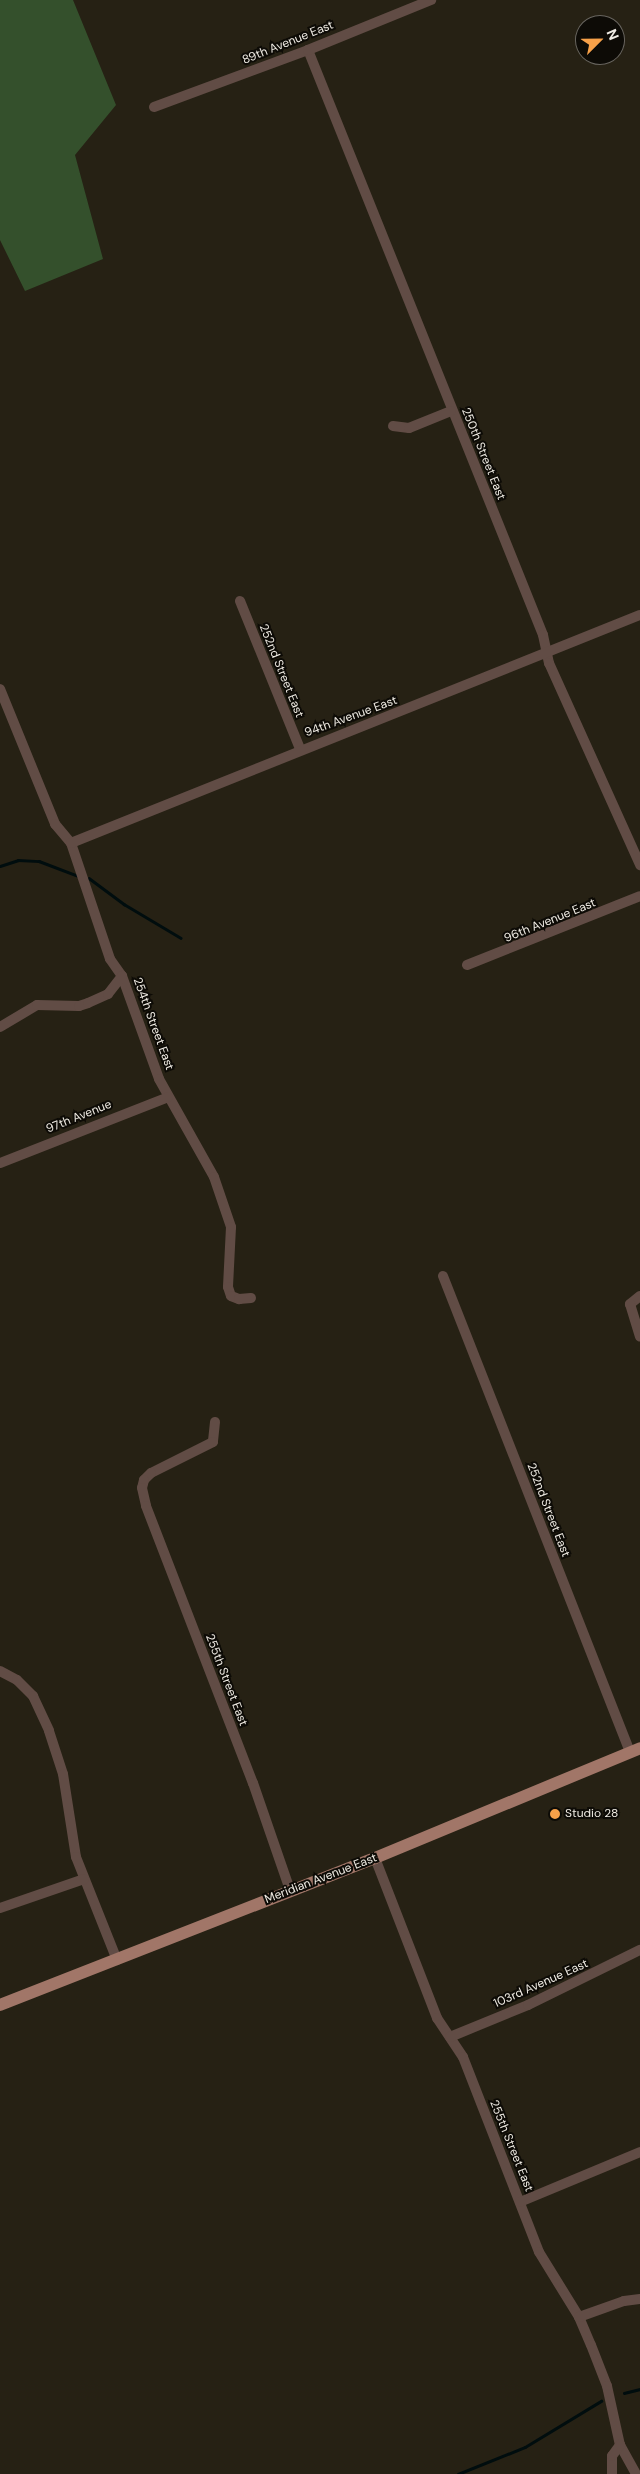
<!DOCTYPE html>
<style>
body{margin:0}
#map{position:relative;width:640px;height:2474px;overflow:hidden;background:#262114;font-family:"DM Sans",sans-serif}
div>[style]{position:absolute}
.forest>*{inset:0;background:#34502c}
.stream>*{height:2.5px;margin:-1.25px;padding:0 1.25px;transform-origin:1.25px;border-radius:1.25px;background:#000d0e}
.minor>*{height:10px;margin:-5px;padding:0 5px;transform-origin:5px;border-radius:5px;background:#614c45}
.major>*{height:12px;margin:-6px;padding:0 6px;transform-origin:6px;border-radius:6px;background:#a17668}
.dots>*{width:14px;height:14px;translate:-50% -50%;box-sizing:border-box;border:2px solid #0d0b06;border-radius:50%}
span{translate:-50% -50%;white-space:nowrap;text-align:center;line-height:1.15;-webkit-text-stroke:4px #0d0b06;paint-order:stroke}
.street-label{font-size:12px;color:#f0ece4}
.poi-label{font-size:12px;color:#f0ece4}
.left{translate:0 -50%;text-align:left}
.north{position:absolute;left:575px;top:15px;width:50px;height:50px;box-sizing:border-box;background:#0d0b06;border:1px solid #68655f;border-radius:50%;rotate:67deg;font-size:14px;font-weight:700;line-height:20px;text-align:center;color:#f0ece4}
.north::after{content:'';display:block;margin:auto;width:18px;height:22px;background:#f7a149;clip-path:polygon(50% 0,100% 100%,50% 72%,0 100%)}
</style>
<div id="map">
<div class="forest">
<i style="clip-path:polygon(0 0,73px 0,116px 105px,75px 155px,103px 259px,25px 291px,0 240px)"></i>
</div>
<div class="stream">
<i style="left:0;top:866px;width:19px;rotate:-18deg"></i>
<i style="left:18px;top:860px;width:21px;rotate:3deg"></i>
<i style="left:39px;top:861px;width:42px;rotate:21deg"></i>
<i style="left:89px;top:878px;width:44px;rotate:36.6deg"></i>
<i style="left:124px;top:904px;width:66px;rotate:30.8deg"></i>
<i style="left:624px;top:2393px;width:16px;rotate:-14deg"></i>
<i style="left:458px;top:2474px;width:72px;rotate:-21.9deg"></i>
<i style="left:525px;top:2447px;width:89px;rotate:-31.2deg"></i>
</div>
<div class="minor">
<i style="left:308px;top:50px;width:630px;rotate:68.11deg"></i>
<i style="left:543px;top:635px;width:29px;rotate:78deg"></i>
<i style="left:549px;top:663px;width:222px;rotate:65.7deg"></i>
<i style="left:154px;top:107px;width:164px;rotate:-20.3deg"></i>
<i style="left:308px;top:50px;width:133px;rotate:-22.1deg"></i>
<i style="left:393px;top:426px;width:16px;rotate:7deg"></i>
<i style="left:409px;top:428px;width:45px;rotate:-22deg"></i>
<i style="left:240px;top:601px;width:160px;rotate:67.9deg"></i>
<i style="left:0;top:689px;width:146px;rotate:67.8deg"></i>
<i style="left:55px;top:824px;width:25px;rotate:50deg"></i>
<i style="left:71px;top:843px;width:122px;rotate:71.4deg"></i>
<i style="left:110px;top:959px;width:21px;rotate:55deg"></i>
<i style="left:122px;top:976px;width:109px;rotate:70.2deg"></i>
<i style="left:159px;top:1079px;width:112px;rotate:60.7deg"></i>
<i style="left:214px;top:1177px;width:53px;rotate:71.2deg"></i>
<i style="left:231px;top:1227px;width:60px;rotate:92.9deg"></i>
<i style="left:228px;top:1287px;width:9px;rotate:72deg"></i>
<i style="left:231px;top:1296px;width:9px;rotate:21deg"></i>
<i style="left:239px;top:1299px;width:12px;rotate:-5deg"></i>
<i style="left:71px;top:843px;width:613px;rotate:-21.84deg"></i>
<i style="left:467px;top:965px;width:186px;rotate:-21.7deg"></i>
<i style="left:0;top:1027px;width:43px;rotate:-30.7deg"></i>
<i style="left:37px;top:1005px;width:42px;rotate:1.4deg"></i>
<i style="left:79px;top:1006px;width:9px;rotate:-18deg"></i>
<i style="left:88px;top:1003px;width:22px;rotate:-24deg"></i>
<i style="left:108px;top:994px;width:23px;rotate:-52deg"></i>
<i style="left:0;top:1163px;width:180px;rotate:-21.4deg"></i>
<i style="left:443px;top:1276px;width:511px;rotate:68.55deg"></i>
<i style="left:640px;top:1296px;width:13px;rotate:141deg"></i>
<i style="left:630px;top:1304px;width:34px;rotate:73deg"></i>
<i style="left:215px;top:1422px;width:20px;rotate:96deg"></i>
<i style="left:213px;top:1442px;width:69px;rotate:153.4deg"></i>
<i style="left:151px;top:1473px;width:10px;rotate:135deg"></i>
<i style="left:144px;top:1480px;width:8px;rotate:104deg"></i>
<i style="left:142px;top:1488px;width:18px;rotate:77deg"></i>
<i style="left:146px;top:1506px;width:297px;rotate:68.9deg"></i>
<i style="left:253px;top:1783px;width:113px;rotate:70.9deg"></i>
<i style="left:0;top:1671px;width:19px;rotate:28deg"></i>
<i style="left:17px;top:1680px;width:23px;rotate:45deg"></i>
<i style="left:33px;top:1696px;width:38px;rotate:65deg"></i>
<i style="left:49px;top:1731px;width:45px;rotate:72deg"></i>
<i style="left:63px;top:1774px;width:84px;rotate:81.1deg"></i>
<i style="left:76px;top:1857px;width:111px;rotate:68.3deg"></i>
<i style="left:375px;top:1858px;width:172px;rotate:68.8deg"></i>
<i style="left:437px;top:2018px;width:47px;rotate:56.3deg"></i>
<i style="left:463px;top:2057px;width:209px;rotate:68.7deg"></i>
<i style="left:539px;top:2252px;width:76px;rotate:58.4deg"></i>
<i style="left:579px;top:2317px;width:30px;rotate:67deg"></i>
<i style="left:591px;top:2345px;width:44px;rotate:68.7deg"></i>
<i style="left:607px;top:2386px;width:60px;rotate:77.6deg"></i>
<i style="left:620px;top:2445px;width:33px;rotate:61deg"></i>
<i style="left:0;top:1908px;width:89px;rotate:-19deg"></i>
<i style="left:450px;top:2037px;width:84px;rotate:-22.3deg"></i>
<i style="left:528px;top:2005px;width:125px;rotate:-26.2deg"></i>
<i style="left:520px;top:2202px;width:130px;rotate:-22.6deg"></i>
<i style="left:579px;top:2317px;width:48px;rotate:-19.6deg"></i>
<i style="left:624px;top:2301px;width:16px;rotate:-7deg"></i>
<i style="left:612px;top:2474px;width:18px;rotate:-90deg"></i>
<i style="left:612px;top:2456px;width:14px;rotate:-54deg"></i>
</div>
<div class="major">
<i style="left:0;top:2005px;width:403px;rotate:-21.4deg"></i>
<i style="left:375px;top:1858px;width:287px;rotate:-22.5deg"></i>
</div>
<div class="dots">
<i style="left:555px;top:1814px;background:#f7a149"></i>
</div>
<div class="street-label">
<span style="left:288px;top:43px;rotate:-22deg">89th Avenue East</span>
<span style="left:483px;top:454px;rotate:68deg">250th Street East</span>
<span style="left:281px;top:671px;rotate:68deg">252nd Street East</span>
<span style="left:351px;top:717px;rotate:-20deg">94th Avenue East</span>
<span style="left:550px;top:921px;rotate:-22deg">96th Avenue East</span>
<span style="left:153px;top:1024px;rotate:70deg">254th Street East</span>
<span style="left:79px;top:1117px;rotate:-22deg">97th Avenue</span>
<span style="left:548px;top:1510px;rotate:69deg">252nd Street East</span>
<span style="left:226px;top:1680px;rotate:69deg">255th Street East</span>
<span style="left:321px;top:1879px;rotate:-21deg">Meridian Avenue East</span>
<span style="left:541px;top:1984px;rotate:-24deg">103rd Avenue East</span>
<span style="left:511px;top:2146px;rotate:68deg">255th Street East</span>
</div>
<div class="poi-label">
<span class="left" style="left:565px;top:1814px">Studio 28</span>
</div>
<div class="north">N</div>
</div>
